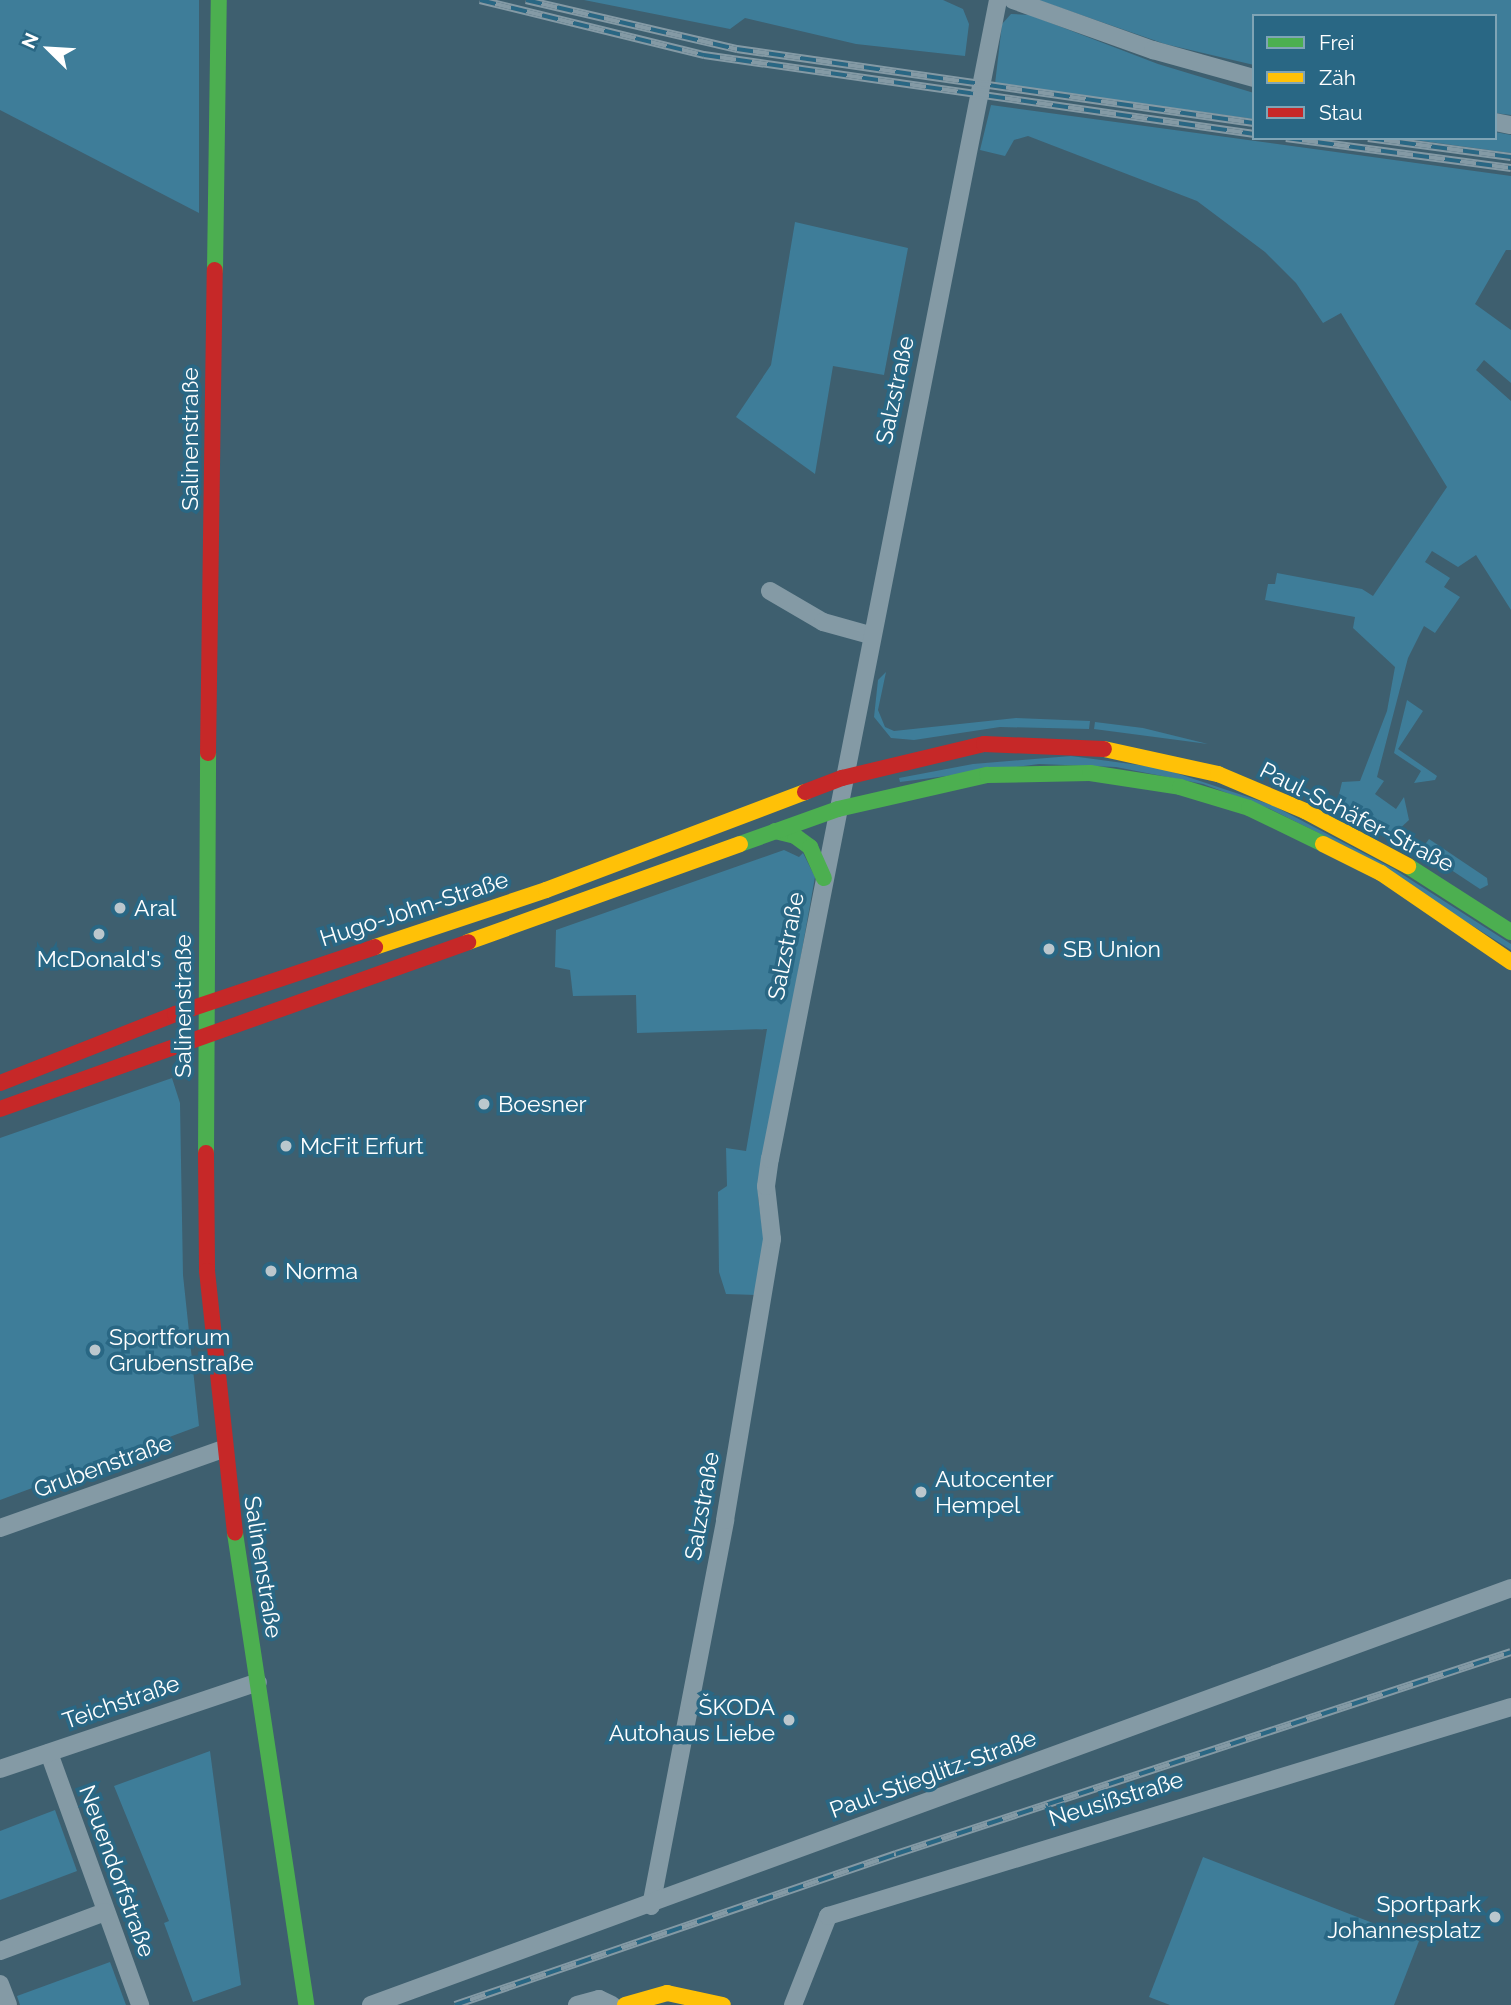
<!DOCTYPE html>
<meta charset="utf-8">
<style>
body{margin:0}
#map{position:relative;width:1511px;height:2005px;overflow:hidden;background:#3e5f6f;font-family:Raleway,sans-serif}
div>[style]{position:absolute}
.green>*{inset:0;background:#3e7d99}
.street>*{height:18px;margin:-9px;padding:0 9px;transform-origin:9px;border-radius:9px;background:#849aa5}
.fast>*{height:16px;margin:-8px;padding:0 8px;transform-origin:8px;border-radius:8px;background:#4caf50}
.slow>*{height:16px;margin:-8px;padding:0 8px;transform-origin:8px;border-radius:8px;background:#ffc107}
.jam>*{height:16px;margin:-8px;padding:0 8px;transform-origin:8px;border-radius:8px;background:#c62828}
.rail>*{height:8px;margin-top:-4px;transform-origin:0;background:repeating-linear-gradient(90deg,#296784 0 16px,#849aa5 0 32px);box-sizing:border-box;border-block:2px solid #849aa5}
.dots>*{width:19px;height:19px;translate:-50% -50%;box-sizing:border-box;border:4px solid #296784;border-radius:50%}
span{translate:-50% -50%;white-space:nowrap;text-align:center;line-height:1.15;-webkit-text-stroke:7px #296784;paint-order:stroke}
.street-label{font-size:23px;color:#fff}
.poi-label{font-size:23px;color:#fff}
.left{translate:0 -50%;text-align:left}
.right{translate:-100% -50%;text-align:right}
.legend{position:absolute;left:1252px;top:14px;width:245px;height:126px;box-sizing:border-box;background:#296784;border:2px solid #7fa4b5;margin:0;padding:9px 12px;list-style:none;font-size:21px;color:#fff}
.legend li{display:flex;align-items:center;gap:14px;height:35px}
.legend b{width:35px;border:2px solid #7fa4b5}
.north{position:absolute;left:14px;top:14px;width:70px;height:70px;-webkit-text-stroke:5px #296784;paint-order:stroke;rotate:294deg;font-size:19px;font-weight:700;line-height:28px;text-align:center;color:#fff}
.north::after{content:'';display:block;margin:auto;width:24px;height:32px;background:#fff;clip-path:polygon(50% 0,100% 100%,50% 72%,0 100%)}
</style>
<div id="map">
<div class="green">
<i style="clip-path:polygon(0 0,199px 0,199px 213px,0 110px)"></i>
<i style="clip-path:polygon(584px 0,943px 0,963px 9px,969px 24px,965px 56px,856px 44px,745px 18px,730px 29px)"></i>
<i style="clip-path:polygon(1038px 0,1511px 0,1511px 115px,1495px 113px,1495px 16px,1254px 16px,1254px 65px,1165px 44px)"></i>
<i style="clip-path:polygon(1011px 14px,1030px 15px,1158px 64px,1254px 93px,1254px 119px,995px 84px,1002px 24px)"></i>
<i style="clip-path:polygon(991px 105px,1511px 176px,1511px 250px,1506px 250px,1475px 304px,1511px 330px,1511px 383px,1484px 360px,1476px 370px,1511px 401px,1511px 610px,1476px 555px,1458px 567px,1432px 551px,1425px 562px,1450px 578px,1444px 587px,1460px 597px,1435px 633px,1424px 626px,1408px 658px,1377px 777px,1384px 781px,1375px 794px,1396px 809px,1404px 797px,1409px 820px,1394px 834px,1337px 803px,1342px 782px,1360px 781px,1387px 711px,1395px 667px,1353px 628px,1355px 617px,1265px 600px,1268px 584px,1275px 584px,1277px 573px,1362px 589px,1373px 596px,1447px 487px,1341px 313px,1323px 323px,1296px 283px,1265px 252px,1197px 201px,1028px 136px,1014px 140px,1005px 156px,980px 150px)"></i>
<i style="clip-path:polygon(1495px 132px,1511px 135px,1511px 153px,1401px 138px,1495px 138px)"></i>
<i style="clip-path:polygon(795px 222px,908px 248px,884px 375px,833px 366px,815px 474px,736px 417px,771px 365px)"></i>
<i style="clip-path:polygon(886px 672px,878px 710px,885px 727px,894px 731px,1016px 718px,1090px 721px,1089px 729px,1000px 727px,914px 740px,891px 738px,874px 717px,878px 680px)"></i>
<i style="clip-path:polygon(1407px 700px,1423px 711px,1398px 749px,1437px 776px,1435px 780px,1414px 783px,1421px 771px,1394px 753px)"></i>
<i style="clip-path:polygon(1095px 722px,1143px 728px,1208px 744px,1094px 729px)"></i>
<i style="clip-path:polygon(1071px 756px,1161px 768px,1272px 805px,1394px 869px,1511px 944px,1511px 950px,1349px 848px,1270px 809px,1203px 784px,1116px 767px,1039px 764px,900px 782px,899px 778px,973px 764px)"></i>
<i style="clip-path:polygon(1429px 839px,1487px 878px,1488px 885px,1480px 889px,1421px 850px)"></i>
<i style="clip-path:polygon(784px 850px,799px 857px,803px 853px,815px 877px,758px 1197px,765px 1246px,757px 1295px,726px 1294px,719px 1272px,718px 1192px,727px 1186px,726px 1148px,746px 1151px,767px 1029px,637px 1033px,636px 995px,573px 996px,570px 970px,555px 967px,556px 930px)"></i>
<i style="clip-path:polygon(172px 1078px,180px 1103px,183px 1275px,199px 1426px,0 1500px,0 1138px)"></i>
<i style="clip-path:polygon(210px 1751px,241px 1985px,193px 2002px,164px 1923px,169px 1921px,114px 1786px)"></i>
<i style="clip-path:polygon(55px 1810px,77px 1871px,0 1900px,0 1831px)"></i>
<i style="clip-path:polygon(1203px 1857px,1419px 1941px,1394px 2005px,1170px 2005px,1149px 1997px)"></i>
<i style="clip-path:polygon(110px 1962px,126px 2005px,20px 2005px,17px 1996px)"></i>
</div>
<div class="street">
<i style="left:1013px;top:0;width:149px;rotate:19.7deg"></i>
<i style="left:1153px;top:50px;width:105px;rotate:15.5deg"></i>
<i style="left:1495px;top:122px;width:16px;rotate:11deg"></i>
<i style="left:770px;top:591px;width:61px;rotate:30.3deg"></i>
<i style="left:823px;top:622px;width:49px;rotate:15.5deg"></i>
<i style="left:0;top:1528px;width:237px;rotate:-19.5deg"></i>
<i style="left:49px;top:1753px;width:268px;rotate:70.1deg"></i>
<i style="left:0;top:1769px;width:272px;rotate:-18.6deg"></i>
<i style="left:651px;top:1906px;width:393px;rotate:-79.1deg"></i>
<i style="left:725px;top:1520px;width:285px;rotate:-80.5deg"></i>
<i style="left:772px;top:1239px;width:53px;rotate:-96.5deg"></i>
<i style="left:766px;top:1186px;width:27px;rotate:-82deg"></i>
<i style="left:770px;top:1159px;width:1181px;rotate:-78.87deg"></i>
<i style="left:0;top:1951px;width:112px;rotate:-20.4deg"></i>
<i style="left:0;top:1984px;width:22px;rotate:69deg"></i>
<i style="left:371px;top:2005px;width:1214px;rotate:-20.09deg"></i>
<i style="left:577px;top:2005px;width:23px;rotate:-15deg"></i>
<i style="left:599px;top:1999px;width:14px;rotate:25deg"></i>
<i style="left:793px;top:2005px;width:96px;rotate:-68.5deg"></i>
<i style="left:828px;top:1916px;width:714px;rotate:-17.01deg"></i>
</div>
<div class="fast">
<i style="left:215px;top:270px;width:270px;rotate:-89.2deg"></i>
<i style="left:775px;top:831px;width:21px;rotate:14deg"></i>
<i style="left:795px;top:836px;width:19px;rotate:36deg"></i>
<i style="left:810px;top:847px;width:34px;rotate:66deg"></i>
<i style="left:740px;top:844px;width:104px;rotate:-19.7deg"></i>
<i style="left:838px;top:809px;width:153px;rotate:-12.9deg"></i>
<i style="left:987px;top:775px;width:103px;rotate:-1.1deg"></i>
<i style="left:1090px;top:773px;width:91px;rotate:8.8deg"></i>
<i style="left:1180px;top:787px;width:72px;rotate:16.9deg"></i>
<i style="left:1249px;top:808px;width:82px;rotate:25.9deg"></i>
<i style="left:1408px;top:866px;width:122px;rotate:32.7deg"></i>
<i style="left:206px;top:1153px;width:400px;rotate:-89.7deg"></i>
<i style="left:235px;top:1533px;width:477px;rotate:81.4deg"></i>
</div>
<div class="slow">
<i style="left:1104px;top:749px;width:117px;rotate:12.4deg"></i>
<i style="left:1218px;top:774px;width:95px;rotate:23deg"></i>
<i style="left:1305px;top:811px;width:117px;rotate:28.1deg"></i>
<i style="left:1323px;top:844px;width:65px;rotate:26.6deg"></i>
<i style="left:1381px;top:873px;width:158px;rotate:34.4deg"></i>
<i style="left:468px;top:942px;width:289px;rotate:-19.8deg"></i>
<i style="left:375px;top:947px;width:180px;rotate:-18.4deg"></i>
<i style="left:546px;top:890px;width:277px;rotate:-20.7deg"></i>
<i style="left:625px;top:2005px;width:44px;rotate:-15.9deg"></i>
<i style="left:667px;top:1993px;width:57px;rotate:12.1deg"></i>
</div>
<div class="jam">
<i style="left:208px;top:753px;width:483px;rotate:-89.2deg"></i>
<i style="left:805px;top:792px;width:40px;rotate:-21deg"></i>
<i style="left:842px;top:778px;width:146px;rotate:-13.5deg"></i>
<i style="left:984px;top:744px;width:120px;rotate:2.4deg"></i>
<i style="left:0;top:1083px;width:188px;rotate:-21.5deg"></i>
<i style="left:175px;top:1014px;width:211px;rotate:-18.5deg"></i>
<i style="left:0;top:1109px;width:497px;rotate:-19.6deg"></i>
<i style="left:206px;top:1153px;width:118px;rotate:89.5deg"></i>
<i style="left:207px;top:1271px;width:263px;rotate:83.9deg"></i>
</div>
<div class="rail">
<i style="left:480px;top:0;width:231px;rotate:13.8deg"></i>
<i style="left:704px;top:55px;width:556px;rotate:8.17deg"></i>
<i style="left:526px;top:0;width:217px;rotate:13.1deg"></i>
<i style="left:737px;top:49px;width:522px;rotate:8.15deg"></i>
<i style="left:1286px;top:138px;width:227px;rotate:7.6deg"></i>
<i style="left:1368px;top:138px;width:144px;rotate:7.6deg"></i>
<i style="left:455px;top:2005px;width:466px;rotate:-18.9deg"></i>
<i style="left:896px;top:1854px;width:647px;rotate:-18.18deg"></i>
</div>
<div class="dots">
<i style="left:120px;top:908px;background:#bbc7cd"></i>
<i style="left:99px;top:934px;background:#bbc7cd"></i>
<i style="left:1049px;top:949px;background:#bbc7cd"></i>
<i style="left:484px;top:1104px;background:#bbc7cd"></i>
<i style="left:286px;top:1146px;background:#bbc7cd"></i>
<i style="left:271px;top:1271px;background:#bbc7cd"></i>
<i style="left:95px;top:1350px;background:#bbc7cd"></i>
<i style="left:921px;top:1492px;background:#bbc7cd"></i>
<i style="left:789px;top:1720px;background:#bbc7cd"></i>
<i style="left:1495px;top:1917px;background:#bbc7cd"></i>
</div>
<div class="street-label">
<span style="left:895px;top:390px;rotate:-78deg">Salzstraße</span>
<span style="left:190px;top:439px;rotate:-90deg">Salinenstraße</span>
<span style="left:1357px;top:817px;rotate:27deg">Paul-Schäfer-Straße</span>
<span style="left:414px;top:909px;rotate:-18deg">Hugo-John-Straße</span>
<span style="left:786px;top:946px;rotate:-79deg">Salzstraße</span>
<span style="left:183px;top:1006px;rotate:-90deg">Salinenstraße</span>
<span style="left:103px;top:1466px;rotate:-20deg">Grubenstraße</span>
<span style="left:702px;top:1506px;rotate:-80deg">Salzstraße</span>
<span style="left:263px;top:1567px;rotate:81deg">Salinenstraße</span>
<span style="left:121px;top:1702px;rotate:-19deg">Teichstraße</span>
<span style="left:933px;top:1774px;rotate:-20deg">Paul-Stieglitz-Straße</span>
<span style="left:1116px;top:1799px;rotate:-17deg">Neusißstraße</span>
<span style="left:117px;top:1871px;rotate:70deg">Neuendorfstraße</span>
</div>
<div class="poi-label">
<span class="left" style="left:134px;top:908px">Aral</span>
<span class="left" style="left:1063px;top:949px">SB Union</span>
<span style="left:99px;top:959px">McDonald's</span>
<span class="left" style="left:498px;top:1104px">Boesner</span>
<span class="left" style="left:300px;top:1146px">McFit Erfurt</span>
<span class="left" style="left:285px;top:1271px">Norma</span>
<span class="left" style="left:109px;top:1350px">Sportforum<br>Grubenstraße</span>
<span class="left" style="left:935px;top:1492px">Autocenter<br>Hempel</span>
<span class="right" style="left:775px;top:1720px">ŠKODA<br>Autohaus Liebe</span>
<span class="right" style="left:1481px;top:1917px">Sportpark<br>Johannesplatz</span>
</div>
<ul class="legend">
<li><b style="height:9px;background:#4caf50"></b>Frei</li>
<li><b style="height:9px;background:#ffc107"></b>Zäh</li>
<li><b style="height:9px;background:#c62828"></b>Stau</li>
</ul>
<div class="north">N</div>
</div>
